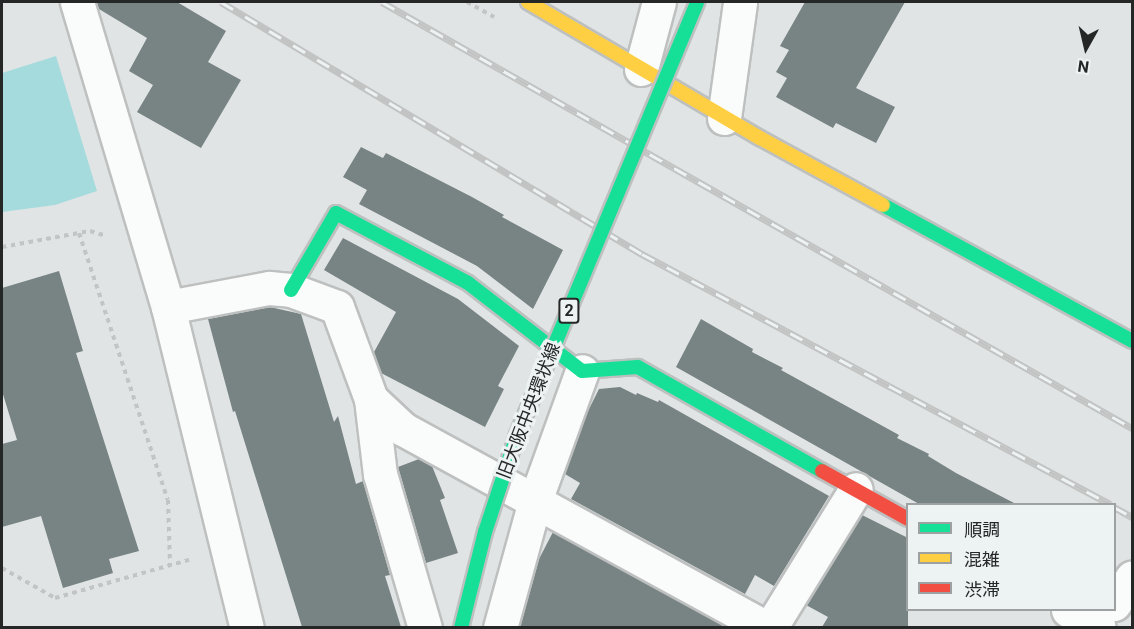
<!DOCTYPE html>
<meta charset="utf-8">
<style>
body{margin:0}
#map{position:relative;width:1134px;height:629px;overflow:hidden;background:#e1e4e4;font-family:Roboto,"Noto Sans JP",sans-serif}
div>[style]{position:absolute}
.green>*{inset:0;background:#a6dbde}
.building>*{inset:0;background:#788384}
.path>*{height:4px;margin-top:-2px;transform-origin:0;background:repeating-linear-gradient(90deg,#c3c5c5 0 4.5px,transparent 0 9px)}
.roads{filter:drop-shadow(2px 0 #bec0c0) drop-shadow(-2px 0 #bec0c0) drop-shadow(0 2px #bec0c0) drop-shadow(0 -2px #bec0c0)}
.street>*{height:33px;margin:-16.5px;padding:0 16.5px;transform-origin:16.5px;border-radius:16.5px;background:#fafbfb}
.fast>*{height:14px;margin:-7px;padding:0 7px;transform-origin:7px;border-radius:7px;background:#16e098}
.slow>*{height:14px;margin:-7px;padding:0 7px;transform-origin:7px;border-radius:7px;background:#ffcf43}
.jam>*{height:14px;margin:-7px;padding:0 7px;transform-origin:7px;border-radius:7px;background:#f24e42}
.rail>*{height:7px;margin-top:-3.5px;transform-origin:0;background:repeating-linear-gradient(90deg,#edf2f3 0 14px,#c2c3c3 0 28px);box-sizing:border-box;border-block:2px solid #c2c3c3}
.bridges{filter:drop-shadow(2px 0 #bec0c0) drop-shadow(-2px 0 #bec0c0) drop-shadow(0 2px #bec0c0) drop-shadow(0 -2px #bec0c0)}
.fast-bridge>*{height:14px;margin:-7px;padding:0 7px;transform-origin:7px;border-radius:7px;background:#16e098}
span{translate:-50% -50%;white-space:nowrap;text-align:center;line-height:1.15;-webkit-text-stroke:6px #edf2f3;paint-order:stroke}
.shield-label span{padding:2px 4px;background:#edf2f3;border:2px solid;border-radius:4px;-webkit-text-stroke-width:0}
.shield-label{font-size:16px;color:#252727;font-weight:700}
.street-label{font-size:18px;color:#252727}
.frame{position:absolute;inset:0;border:3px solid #252727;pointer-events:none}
.legend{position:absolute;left:906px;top:503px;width:210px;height:108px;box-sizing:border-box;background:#edf2f3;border:2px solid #9da1a1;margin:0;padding:8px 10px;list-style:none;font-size:18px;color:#252727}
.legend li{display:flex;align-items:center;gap:12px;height:30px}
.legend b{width:30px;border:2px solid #9da1a1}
.north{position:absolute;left:1056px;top:18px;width:60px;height:60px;-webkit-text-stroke:4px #edf2f3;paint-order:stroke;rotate:188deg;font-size:16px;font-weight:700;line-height:24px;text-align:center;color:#252727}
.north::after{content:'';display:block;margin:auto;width:21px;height:27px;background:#252727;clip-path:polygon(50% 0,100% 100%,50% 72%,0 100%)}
</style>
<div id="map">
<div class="green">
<i style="clip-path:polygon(56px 56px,97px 191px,55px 205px,2px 212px,2px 73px)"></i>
</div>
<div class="building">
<i style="clip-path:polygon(96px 2px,177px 2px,226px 31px,208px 62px,241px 80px,201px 148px,137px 112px,153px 85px,129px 71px,147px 38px,99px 9px)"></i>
<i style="clip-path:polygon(805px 2px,905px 2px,856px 88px,895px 107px,876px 143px,836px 123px,833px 128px,776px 97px,787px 78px,776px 72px,789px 50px,780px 46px)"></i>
<i style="clip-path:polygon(361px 147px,383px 158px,386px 153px,472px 197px,504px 215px,502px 217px,563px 250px,533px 309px,477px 266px,359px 204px,367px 190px,343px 177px)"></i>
<i style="clip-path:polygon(343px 238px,458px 299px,519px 346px,498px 386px,504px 389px,485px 427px,381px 373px,374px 352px,396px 312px,324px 270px)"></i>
<i style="clip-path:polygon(59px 271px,83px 351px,76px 353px,139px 551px,109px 559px,113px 573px,63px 588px,41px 516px,2px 527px,2px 444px,17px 440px,2px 391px,2px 288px)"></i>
<i style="clip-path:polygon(270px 307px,301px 314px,334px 422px,338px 416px,356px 484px,363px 481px,390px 575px,385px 576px,401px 627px,302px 627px,235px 411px,233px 412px,208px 319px)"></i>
<i style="clip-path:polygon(701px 319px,753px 349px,752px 352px,783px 368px,781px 370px,899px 435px,897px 438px,929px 454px,928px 456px,956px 473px,1016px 504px,919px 504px,676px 367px)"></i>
<i style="clip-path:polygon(620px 387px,636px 395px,637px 393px,658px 402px,659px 400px,829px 496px,774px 586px,755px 575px,745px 594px,571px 499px,580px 483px,565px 474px,587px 413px,599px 389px)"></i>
<i style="clip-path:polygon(419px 459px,432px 466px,445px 498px,440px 500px,458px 553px,426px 563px,398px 467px)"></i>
<i style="clip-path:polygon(862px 515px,908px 538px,908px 627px,822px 627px,828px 617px,806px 605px)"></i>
<i style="clip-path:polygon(553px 532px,727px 627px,520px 627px,539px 559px)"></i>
</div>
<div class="path">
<i style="left:467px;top:2px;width:31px;rotate:29deg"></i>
<i style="left:79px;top:233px;width:281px;rotate:71.6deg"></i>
<i style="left:168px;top:500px;width:65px;rotate:88.2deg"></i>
<i style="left:2px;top:247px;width:89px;rotate:-10.3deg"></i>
<i style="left:90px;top:231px;width:17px;rotate:17deg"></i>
<i style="left:2px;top:568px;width:61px;rotate:29.5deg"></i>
<i style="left:55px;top:598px;width:142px;rotate:-15.9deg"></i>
</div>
<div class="roads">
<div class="street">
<i style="left:77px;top:2px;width:318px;rotate:73.4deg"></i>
<i style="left:168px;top:307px;width:331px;rotate:76.2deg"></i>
<i style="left:641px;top:69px;width:69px;rotate:-75deg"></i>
<i style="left:724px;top:118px;width:117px;rotate:-82.1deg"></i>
<i style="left:168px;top:307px;width:103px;rotate:-10.7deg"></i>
<i style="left:269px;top:288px;width:22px;rotate:5deg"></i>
<i style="left:291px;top:290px;width:49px;rotate:20.3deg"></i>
<i style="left:337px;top:307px;width:98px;rotate:69.7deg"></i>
<i style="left:371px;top:399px;width:44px;rotate:43.2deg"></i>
<i style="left:403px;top:429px;width:415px;rotate:28.7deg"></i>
<i style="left:371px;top:399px;width:76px;rotate:83.2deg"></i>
<i style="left:380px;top:474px;width:160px;rotate:73.7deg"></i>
<i style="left:1114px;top:604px;width:32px;rotate:-56deg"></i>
<i style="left:1068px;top:610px;width:35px;rotate:29deg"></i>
<i style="left:500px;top:628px;width:132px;rotate:-74.6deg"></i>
<i style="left:535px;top:501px;width:138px;rotate:-70.1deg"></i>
<i style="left:770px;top:628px;width:163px;rotate:-58.3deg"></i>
</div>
<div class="fast">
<i style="left:883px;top:205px;width:284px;rotate:28.6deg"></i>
<i style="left:291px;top:290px;width:89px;rotate:-59.7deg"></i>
<i style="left:336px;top:213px;width:149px;rotate:27.9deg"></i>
<i style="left:468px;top:283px;width:144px;rotate:37.7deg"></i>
<i style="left:582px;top:371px;width:56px;rotate:-4.1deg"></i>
<i style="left:638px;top:367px;width:211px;rotate:29.5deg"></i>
</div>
<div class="slow">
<i style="left:528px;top:2px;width:269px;rotate:30.4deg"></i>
<i style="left:760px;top:138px;width:140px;rotate:28.6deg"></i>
</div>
<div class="jam">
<i style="left:822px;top:471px;width:98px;rotate:29.2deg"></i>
</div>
</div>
<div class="rail">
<i style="left:221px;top:2px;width:491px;rotate:30.9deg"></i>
<i style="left:642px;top:254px;width:531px;rotate:28.11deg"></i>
<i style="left:382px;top:2px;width:863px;rotate:29.6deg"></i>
<i style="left:1114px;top:507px;width:21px;rotate:29deg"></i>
</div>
<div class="bridges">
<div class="fast-bridge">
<i style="left:461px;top:628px;width:99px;rotate:-76deg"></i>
<i style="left:485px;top:532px;width:102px;rotate:-71.7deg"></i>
<i style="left:517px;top:435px;width:469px;rotate:-67.4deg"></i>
</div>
</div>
<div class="shield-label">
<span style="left:569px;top:311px">2</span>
</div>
<div class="street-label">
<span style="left:529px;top:411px;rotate:-69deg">旧大阪中央環状線</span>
</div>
<div class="frame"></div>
<ul class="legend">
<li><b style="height:8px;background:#16e098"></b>順調</li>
<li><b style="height:8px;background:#ffcf43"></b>混雑</li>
<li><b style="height:8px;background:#f24e42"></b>渋滞</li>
</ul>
<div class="north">N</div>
</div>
